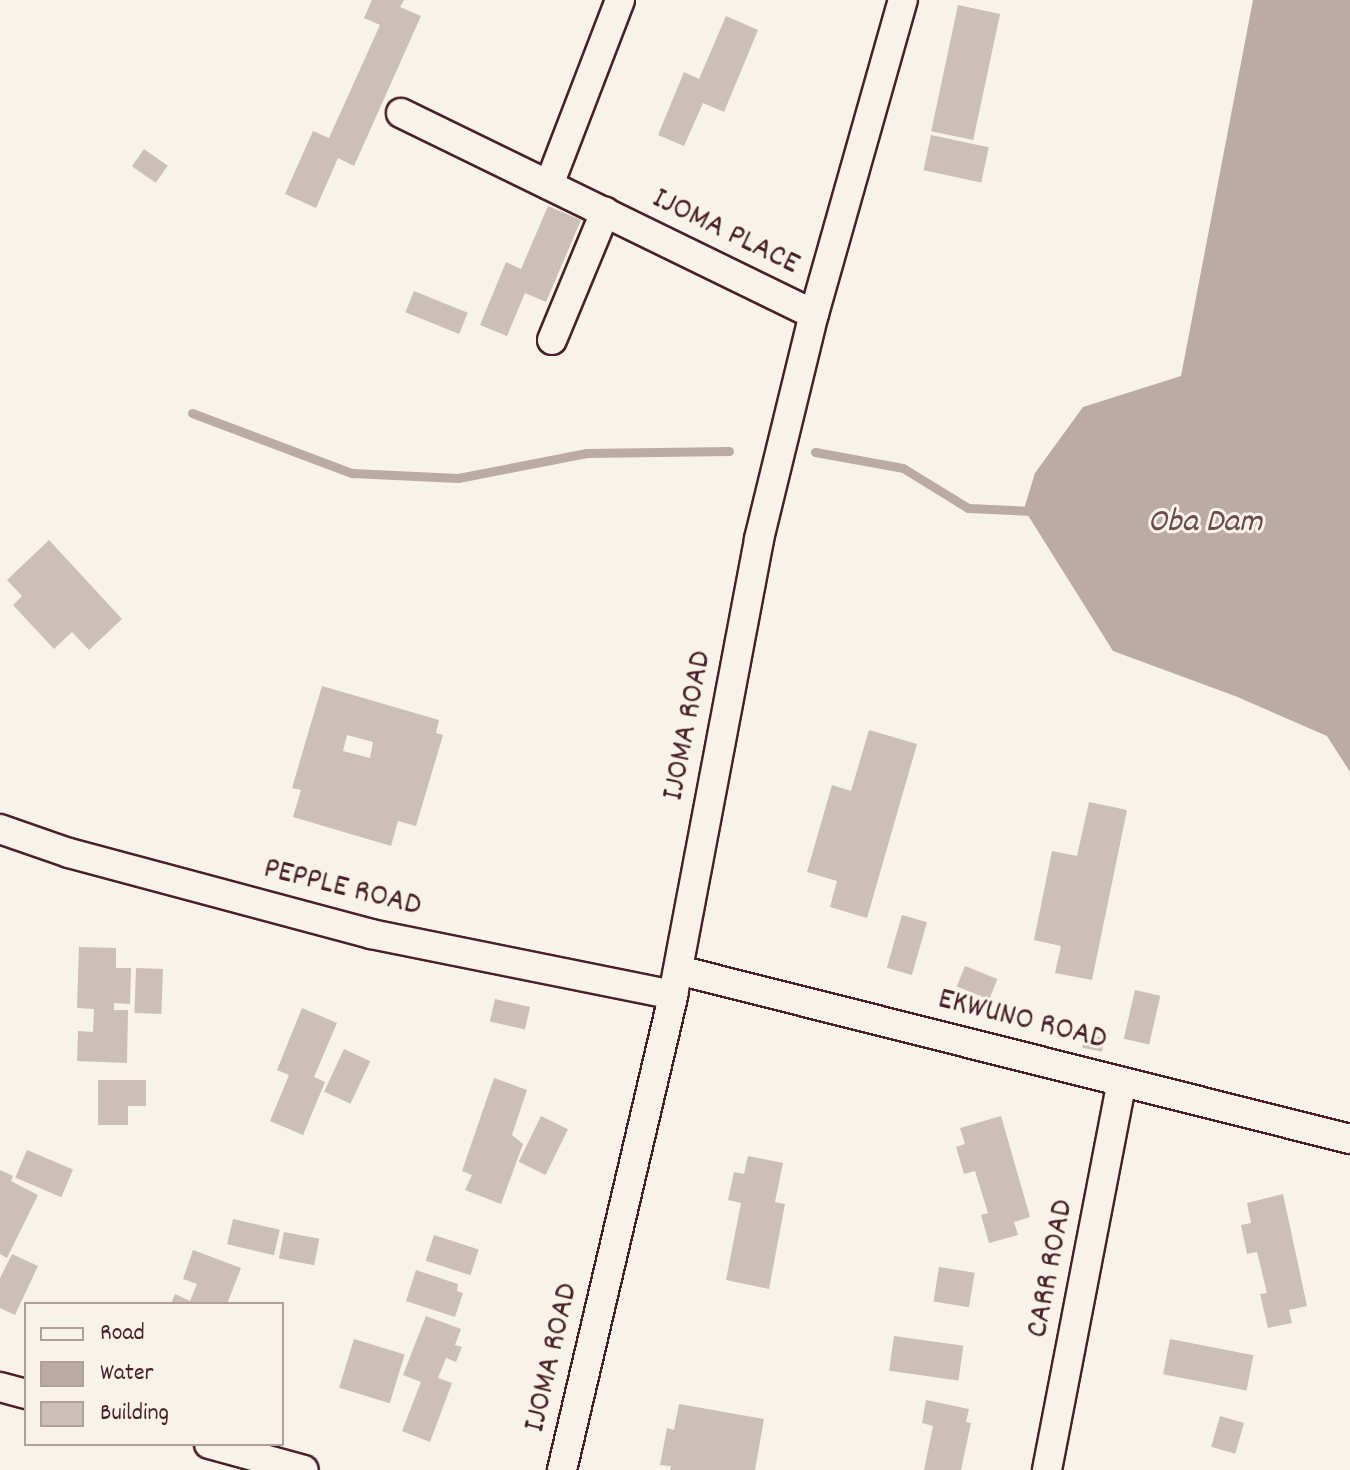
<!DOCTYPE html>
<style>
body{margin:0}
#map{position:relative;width:1350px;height:1470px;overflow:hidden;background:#f7f3e8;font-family:Dekko,sans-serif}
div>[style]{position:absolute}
.water>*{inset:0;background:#bcaaa7}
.stream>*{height:9px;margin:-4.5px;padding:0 4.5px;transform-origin:4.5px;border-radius:4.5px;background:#bcaaa7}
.building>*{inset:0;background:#ccbfb9;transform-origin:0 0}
.roads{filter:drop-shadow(2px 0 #4a1f2b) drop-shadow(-2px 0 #4a1f2b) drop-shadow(0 2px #4a1f2b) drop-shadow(0 -2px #4a1f2b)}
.street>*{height:28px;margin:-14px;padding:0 14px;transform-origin:14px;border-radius:14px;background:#f7f3e8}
span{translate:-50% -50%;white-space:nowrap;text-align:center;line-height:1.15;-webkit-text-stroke:6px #f7f3e8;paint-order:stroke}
.street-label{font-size:32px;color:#4a1f2b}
.water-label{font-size:34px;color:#6c4950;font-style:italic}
.legend{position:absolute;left:24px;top:1302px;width:260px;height:144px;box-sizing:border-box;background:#f7f3e8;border:2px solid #b29e9c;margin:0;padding:10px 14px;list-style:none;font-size:24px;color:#4a1f2b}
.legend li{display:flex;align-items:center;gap:16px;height:40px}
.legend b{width:40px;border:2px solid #b29e9c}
</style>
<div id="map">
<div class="water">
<i style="clip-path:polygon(1253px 0,1350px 0,1350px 772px,1327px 736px,1235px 696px,1113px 651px,1024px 509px,1035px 473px,1083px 407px,1181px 376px)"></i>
</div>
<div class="stream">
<i style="left:192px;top:413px;width:171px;rotate:20.6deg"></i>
<i style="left:352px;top:473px;width:106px;rotate:2.7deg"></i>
<i style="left:458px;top:478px;width:131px;rotate:-11deg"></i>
<i style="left:587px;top:453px;width:142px;rotate:-0.8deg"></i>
<i style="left:815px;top:452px;width:89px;rotate:10.3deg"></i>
<i style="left:903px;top:468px;width:76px;rotate:31.6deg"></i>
<i style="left:968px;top:508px;width:65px;rotate:2.6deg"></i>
</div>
<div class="building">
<i style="clip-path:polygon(372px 0,404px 0,400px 7px,421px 16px,354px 166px,338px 158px,316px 208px,285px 194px,313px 131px,329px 138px,380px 25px,364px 18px)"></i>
<i style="left:958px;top:5px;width:43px;height:129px;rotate:12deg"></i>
<i style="clip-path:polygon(726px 16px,758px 30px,724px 112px,703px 103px,684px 146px,658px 135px,684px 72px,699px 79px)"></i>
<i style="left:931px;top:135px;width:59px;height:36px;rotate:12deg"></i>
<i style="left:144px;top:149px;width:29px;height:21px;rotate:35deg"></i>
<i style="clip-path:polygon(548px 206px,581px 220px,546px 302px,525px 293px,507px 336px,480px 325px,506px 262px,521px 269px)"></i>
<i style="left:414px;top:291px;width:58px;height:23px;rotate:22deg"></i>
<i style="clip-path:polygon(49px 540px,122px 619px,89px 650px,72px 632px,54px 649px,13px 605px,22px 596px,7px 580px)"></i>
<i style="clip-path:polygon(evenodd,322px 686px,439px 720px,436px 733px,443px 735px,416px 826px,398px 821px,391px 846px,293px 817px,301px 790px,292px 788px,322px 686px,347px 735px,373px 742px,370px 758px,343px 751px,347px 735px)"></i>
<i style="clip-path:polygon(869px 730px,917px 744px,867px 918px,830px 907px,837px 881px,807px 872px,832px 785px,851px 791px)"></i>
<i style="clip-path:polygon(1089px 802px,1127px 810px,1092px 980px,1055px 973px,1061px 946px,1034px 940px,1052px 851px,1077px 856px)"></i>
<i style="left:902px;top:915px;width:26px;height:55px;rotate:16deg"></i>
<i style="clip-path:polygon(79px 947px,116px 948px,116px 968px,131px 968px,130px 1004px,114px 1003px,114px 1010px,128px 1010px,127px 1063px,77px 1061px,78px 1031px,93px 1032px,94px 1009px,77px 1008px)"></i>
<i style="left:965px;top:966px;width:35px;height:22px;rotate:22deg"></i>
<i style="left:136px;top:968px;width:27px;height:45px;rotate:2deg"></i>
<i style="left:1135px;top:990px;width:26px;height:50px;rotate:13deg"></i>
<i style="left:495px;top:999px;width:36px;height:23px;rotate:13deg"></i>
<i style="clip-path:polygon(302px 1008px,337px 1023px,314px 1077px,325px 1082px,303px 1135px,270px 1121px,289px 1075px,277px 1070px)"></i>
<i style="left:1085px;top:1034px;width:20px;height:14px;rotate:11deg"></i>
<i style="left:344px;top:1049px;width:29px;height:47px;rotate:25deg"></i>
<i style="clip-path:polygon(494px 1078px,527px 1090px,512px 1135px,523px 1144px,501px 1204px,465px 1190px,472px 1175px,462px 1171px)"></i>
<i style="clip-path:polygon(98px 1080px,146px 1080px,146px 1106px,128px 1106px,128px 1125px,98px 1125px)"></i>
<i style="left:541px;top:1116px;width:30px;height:51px;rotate:26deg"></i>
<i style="clip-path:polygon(1001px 1116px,1030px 1217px,1014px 1222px,1018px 1235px,989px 1243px,981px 1215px,988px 1213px,975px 1171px,964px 1174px,956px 1147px,965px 1144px,960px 1128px)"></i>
<i style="left:27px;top:1150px;width:50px;height:30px;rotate:23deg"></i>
<i style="clip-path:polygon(748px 1156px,783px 1163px,775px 1202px,785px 1204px,769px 1289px,726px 1280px,741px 1203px,728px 1200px,734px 1172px,744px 1174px)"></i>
<i style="clip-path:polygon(0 1170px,13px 1176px,11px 1181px,38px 1195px,7px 1258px,0 1254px)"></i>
<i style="clip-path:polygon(1283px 1194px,1307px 1306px,1289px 1310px,1292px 1323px,1268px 1328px,1260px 1294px,1267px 1293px,1257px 1252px,1247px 1254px,1241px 1225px,1251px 1223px,1247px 1203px)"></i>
<i style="left:233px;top:1219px;width:48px;height:26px;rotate:13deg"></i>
<i style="left:284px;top:1232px;width:36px;height:27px;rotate:11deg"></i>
<i style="left:434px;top:1235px;width:47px;height:27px;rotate:18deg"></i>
<i style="clip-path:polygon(193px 1250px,241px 1268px,227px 1304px,171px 1304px,175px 1294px,190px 1301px,197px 1284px,183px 1279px)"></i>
<i style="clip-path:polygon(12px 1254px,38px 1266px,15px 1315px,0 1308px,0 1278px)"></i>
<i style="left:939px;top:1267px;width:36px;height:35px;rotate:9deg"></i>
<i style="clip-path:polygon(416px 1270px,458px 1284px,457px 1291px,463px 1293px,455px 1317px,406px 1301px)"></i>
<i style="clip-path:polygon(426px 1316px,461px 1329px,455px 1345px,462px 1347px,456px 1362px,446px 1358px,438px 1378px,452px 1383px,430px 1442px,402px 1431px,421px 1382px,403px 1375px)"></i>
<i style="left:894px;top:1336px;width:70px;height:35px;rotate:8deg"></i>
<i style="left:354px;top:1339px;width:53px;height:51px;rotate:17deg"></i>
<i style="left:1170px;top:1339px;width:85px;height:36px;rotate:11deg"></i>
<i style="clip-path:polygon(926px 1400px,969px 1409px,966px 1422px,971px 1423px,961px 1470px,924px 1470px,933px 1426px,922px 1423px)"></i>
<i style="clip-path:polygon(679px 1404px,764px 1419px,755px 1470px,670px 1470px,671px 1466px,660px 1465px,667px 1428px,674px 1430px)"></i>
<i style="left:1220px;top:1416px;width:25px;height:32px;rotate:16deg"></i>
</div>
<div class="roads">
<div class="street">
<i style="left:401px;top:113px;width:459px;rotate:26deg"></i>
<i style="left:549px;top:185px;width:198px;rotate:-69deg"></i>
<i style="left:552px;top:340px;width:139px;rotate:-67.5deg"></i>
<i style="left:0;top:829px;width:73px;rotate:19.2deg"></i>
<i style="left:69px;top:853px;width:313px;rotate:15deg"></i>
<i style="left:371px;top:934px;width:308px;rotate:11.4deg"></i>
<i style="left:678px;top:970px;width:693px;rotate:14.12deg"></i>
<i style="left:0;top:1387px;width:27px;rotate:15deg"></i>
<i style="left:209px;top:1444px;width:98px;rotate:15.3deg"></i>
<i style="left:562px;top:1470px;width:488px;rotate:-76.8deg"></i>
<i style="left:673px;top:995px;width:464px;rotate:-79.3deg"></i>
<i style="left:759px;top:539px;width:232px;rotate:-76.3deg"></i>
<i style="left:814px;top:314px;width:326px;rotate:-74.2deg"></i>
<i style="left:1047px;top:1470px;width:395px;rotate:-79.1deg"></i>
</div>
</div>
<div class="street-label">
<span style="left:725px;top:233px;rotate:26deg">IJOMA PLACE</span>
<span style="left:689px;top:726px;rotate:-79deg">IJOMA ROAD</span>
<span style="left:342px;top:889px;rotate:14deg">PEPPLE ROAD</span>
<span style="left:1022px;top:1021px;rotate:14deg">EKWUNO ROAD</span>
<span style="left:1052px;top:1269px;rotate:-79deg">CARR ROAD</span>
<span style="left:553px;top:1358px;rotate:-77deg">IJOMA ROAD</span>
</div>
<div class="water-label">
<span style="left:1205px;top:524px">Oba Dam</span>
</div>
<ul class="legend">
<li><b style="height:10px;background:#f7f3e8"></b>Road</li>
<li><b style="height:22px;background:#bcaaa7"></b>Water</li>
<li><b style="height:22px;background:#ccbfb9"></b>Building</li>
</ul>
</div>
